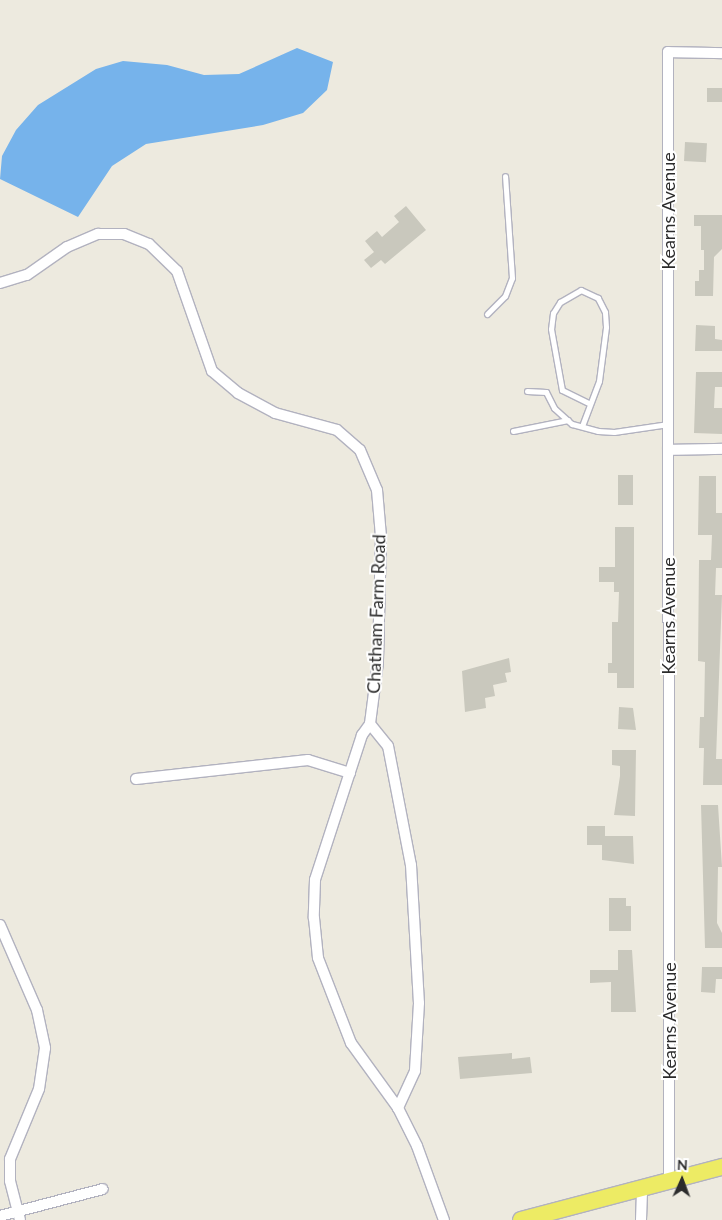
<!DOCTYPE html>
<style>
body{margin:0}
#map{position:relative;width:722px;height:1220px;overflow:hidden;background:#edeadf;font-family:Lato,sans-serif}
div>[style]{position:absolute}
.water>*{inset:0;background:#76b3eb}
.building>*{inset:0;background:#c9c8bd;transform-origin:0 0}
.roads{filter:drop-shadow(1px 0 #b2b2bf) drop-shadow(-1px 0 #b2b2bf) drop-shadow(0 1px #b2b2bf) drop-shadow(0 -1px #b2b2bf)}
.lane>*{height:5px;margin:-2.5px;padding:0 2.5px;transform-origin:2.5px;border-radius:2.5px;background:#fff}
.street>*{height:10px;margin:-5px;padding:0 5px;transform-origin:5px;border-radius:5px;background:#fff}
.primary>*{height:16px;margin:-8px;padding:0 8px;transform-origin:8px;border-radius:8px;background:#edeb64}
span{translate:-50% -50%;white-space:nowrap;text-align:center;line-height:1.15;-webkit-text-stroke:4px #fff;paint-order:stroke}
.street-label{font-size:18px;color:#2c2c2c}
.north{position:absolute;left:657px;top:1155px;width:50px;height:50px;-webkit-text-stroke:4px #fff;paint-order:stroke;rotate:2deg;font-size:14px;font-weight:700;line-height:20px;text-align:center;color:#2c2c2c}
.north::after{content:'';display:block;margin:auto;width:18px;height:22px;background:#2c2c2c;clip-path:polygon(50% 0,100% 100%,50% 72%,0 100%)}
</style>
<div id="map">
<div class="water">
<i style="clip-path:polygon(297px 48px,333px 62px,327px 90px,303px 113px,263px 125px,146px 144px,112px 166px,78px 217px,0 179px,2px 156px,16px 130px,38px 105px,96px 69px,123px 61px,167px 65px,204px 75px,239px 74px)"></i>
</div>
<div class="building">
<i style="left:707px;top:88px;width:15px;height:14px"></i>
<i style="left:685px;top:142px;width:22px;height:19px;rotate:3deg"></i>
<i style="clip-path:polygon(406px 206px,426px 230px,385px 264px,381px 260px,371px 268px,364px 260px,374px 252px,365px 241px,377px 231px,382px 237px,399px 222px,394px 216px)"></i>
<i style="clip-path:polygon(694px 215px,722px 215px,722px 249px,714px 257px,713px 296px,695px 296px,695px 281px,699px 281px,699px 270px,704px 270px,704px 250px,701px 250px,701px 226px,694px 226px)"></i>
<i style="clip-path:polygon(696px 325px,715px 326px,715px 339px,722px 340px,722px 351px,695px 351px)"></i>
<i style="clip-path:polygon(696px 372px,722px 372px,722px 387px,715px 387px,714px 408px,722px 408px,722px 434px,694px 433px)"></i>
<i style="left:618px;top:475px;width:15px;height:30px"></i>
<i style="clip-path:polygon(699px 476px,716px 476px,716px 513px,722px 513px,722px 568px,716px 568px,715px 595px,722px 595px,716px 759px,722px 759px,722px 785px,703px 785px,704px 748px,699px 748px,700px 717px,704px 717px,705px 662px,698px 661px,699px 560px,711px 560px,712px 535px,698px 535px)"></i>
<i style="clip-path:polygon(615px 527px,634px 527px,634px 688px,617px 688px,617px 673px,608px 673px,608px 663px,612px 663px,612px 622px,618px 622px,619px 592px,614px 592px,614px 582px,599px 582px,599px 567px,615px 567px)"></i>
<i style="clip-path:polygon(509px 658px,511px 672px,505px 673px,507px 682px,493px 685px,495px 696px,485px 698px,486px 708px,465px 712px,462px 671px)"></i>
<i style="clip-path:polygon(619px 707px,633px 708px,636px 730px,618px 729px)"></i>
<i style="clip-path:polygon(612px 750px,636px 750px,635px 816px,614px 815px,620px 776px,620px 766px,612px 765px)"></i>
<i style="clip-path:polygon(701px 805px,718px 805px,722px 867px,718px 867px,717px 923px,722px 933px,722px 948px,705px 948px)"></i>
<i style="clip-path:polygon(587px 826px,605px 826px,605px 836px,633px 836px,634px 864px,602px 860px,602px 845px,587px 845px)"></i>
<i style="clip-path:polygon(609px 898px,626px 898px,626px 906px,631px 906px,631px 931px,609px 931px)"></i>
<i style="clip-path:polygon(618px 950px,632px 950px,636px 1012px,611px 1012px,611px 982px,590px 983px,590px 970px,618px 970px)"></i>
<i style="clip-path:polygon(702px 967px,722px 967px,722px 979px,716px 979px,715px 993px,701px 992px)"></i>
<i style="clip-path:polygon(512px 1053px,512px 1059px,530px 1057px,532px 1073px,460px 1079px,458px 1057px)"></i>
</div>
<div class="roads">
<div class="lane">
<i style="left:487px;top:314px;width:25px;rotate:-45deg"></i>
<i style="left:505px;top:296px;width:19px;rotate:-69deg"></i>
<i style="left:512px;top:278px;width:102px;rotate:-93.9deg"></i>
<i style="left:527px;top:391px;width:19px;rotate:3deg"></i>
<i style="left:546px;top:392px;width:18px;rotate:63deg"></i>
<i style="left:554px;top:408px;width:24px;rotate:42deg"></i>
<i style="left:572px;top:424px;width:27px;rotate:15deg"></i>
<i style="left:598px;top:431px;width:16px;rotate:4deg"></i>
<i style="left:614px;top:432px;width:55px;rotate:-8.4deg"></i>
<i style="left:582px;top:426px;width:48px;rotate:-69.3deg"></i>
<i style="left:599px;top:381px;width:54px;rotate:-82.6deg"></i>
<i style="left:606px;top:327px;width:15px;rotate:-94deg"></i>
<i style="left:605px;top:312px;width:16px;rotate:-117deg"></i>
<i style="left:598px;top:298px;width:19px;rotate:-155deg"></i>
<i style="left:581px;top:290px;width:24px;rotate:150deg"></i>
<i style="left:560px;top:302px;width:13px;rotate:122deg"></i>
<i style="left:553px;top:313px;width:16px;rotate:97deg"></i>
<i style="left:551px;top:329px;width:62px;rotate:79.8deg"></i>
<i style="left:562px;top:390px;width:30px;rotate:26deg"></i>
<i style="left:513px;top:431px;width:56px;rotate:-11.3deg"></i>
</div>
<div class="street">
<i style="left:0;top:283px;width:28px;rotate:-17deg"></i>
<i style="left:27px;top:275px;width:49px;rotate:-35deg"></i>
<i style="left:67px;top:247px;width:34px;rotate:-23deg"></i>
<i style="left:98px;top:234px;width:26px"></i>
<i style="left:124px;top:234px;width:27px;rotate:22deg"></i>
<i style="left:149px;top:244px;width:39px;rotate:44deg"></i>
<i style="left:177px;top:271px;width:106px;rotate:70.7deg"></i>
<i style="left:212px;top:371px;width:34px;rotate:40deg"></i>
<i style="left:238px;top:393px;width:42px;rotate:28.4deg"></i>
<i style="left:275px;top:413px;width:64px;rotate:15.3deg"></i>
<i style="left:337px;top:430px;width:30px;rotate:41deg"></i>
<i style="left:360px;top:450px;width:43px;rotate:67deg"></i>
<i style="left:377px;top:490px;width:47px;rotate:85.1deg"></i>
<i style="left:381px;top:537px;width:125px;rotate:91.4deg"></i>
<i style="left:378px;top:662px;width:63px;rotate:97.4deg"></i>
<i style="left:370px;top:724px;width:14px;rotate:126deg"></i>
<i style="left:362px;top:735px;width:152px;rotate:108deg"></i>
<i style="left:315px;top:880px;width:38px;rotate:92deg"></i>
<i style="left:314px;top:918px;width:40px;rotate:84.3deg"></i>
<i style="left:318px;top:958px;width:91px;rotate:68.8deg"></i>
<i style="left:351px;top:1043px;width:80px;rotate:54.1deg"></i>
<i style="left:398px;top:1108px;width:42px;rotate:63.4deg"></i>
<i style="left:417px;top:1146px;width:79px;rotate:70deg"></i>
<i style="left:668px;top:450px;width:54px;rotate:-1.1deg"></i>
<i style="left:370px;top:724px;width:28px;rotate:51deg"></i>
<i style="left:388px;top:746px;width:121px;rotate:79.1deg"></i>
<i style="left:411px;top:865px;width:138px;rotate:86.7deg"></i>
<i style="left:419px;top:1003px;width:68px;rotate:93.4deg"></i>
<i style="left:415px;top:1071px;width:41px;rotate:114.7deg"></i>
<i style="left:136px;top:779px;width:173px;rotate:-6.3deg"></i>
<i style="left:308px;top:760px;width:44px;rotate:17.2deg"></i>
<i style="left:0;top:925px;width:93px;rotate:66.5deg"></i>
<i style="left:37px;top:1010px;width:39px;rotate:78deg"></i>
<i style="left:45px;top:1048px;width:41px;rotate:98.3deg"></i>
<i style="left:39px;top:1089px;width:76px;rotate:112.5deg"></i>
<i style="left:10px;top:1159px;width:22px;rotate:90deg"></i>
<i style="left:10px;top:1181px;width:40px;rotate:75.6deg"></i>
<i style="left:669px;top:1180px;width:1128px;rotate:-90.05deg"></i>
<i style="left:668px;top:52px;width:54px;rotate:1.1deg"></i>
<i style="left:0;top:1216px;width:106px;rotate:-14.7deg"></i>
<i style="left:641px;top:1220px;width:31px;rotate:-88deg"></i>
</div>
<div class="primary">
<i style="left:521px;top:1220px;width:208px;rotate:-14.8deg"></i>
</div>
</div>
<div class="street-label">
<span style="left:668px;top:211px;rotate:-90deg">Kearns Avenue</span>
<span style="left:376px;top:614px;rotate:-88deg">Chatham Farm Road</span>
<span style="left:668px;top:616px;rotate:-90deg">Kearns Avenue</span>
<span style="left:669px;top:1021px;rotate:-90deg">Kearns Avenue</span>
</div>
<div class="north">N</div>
</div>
